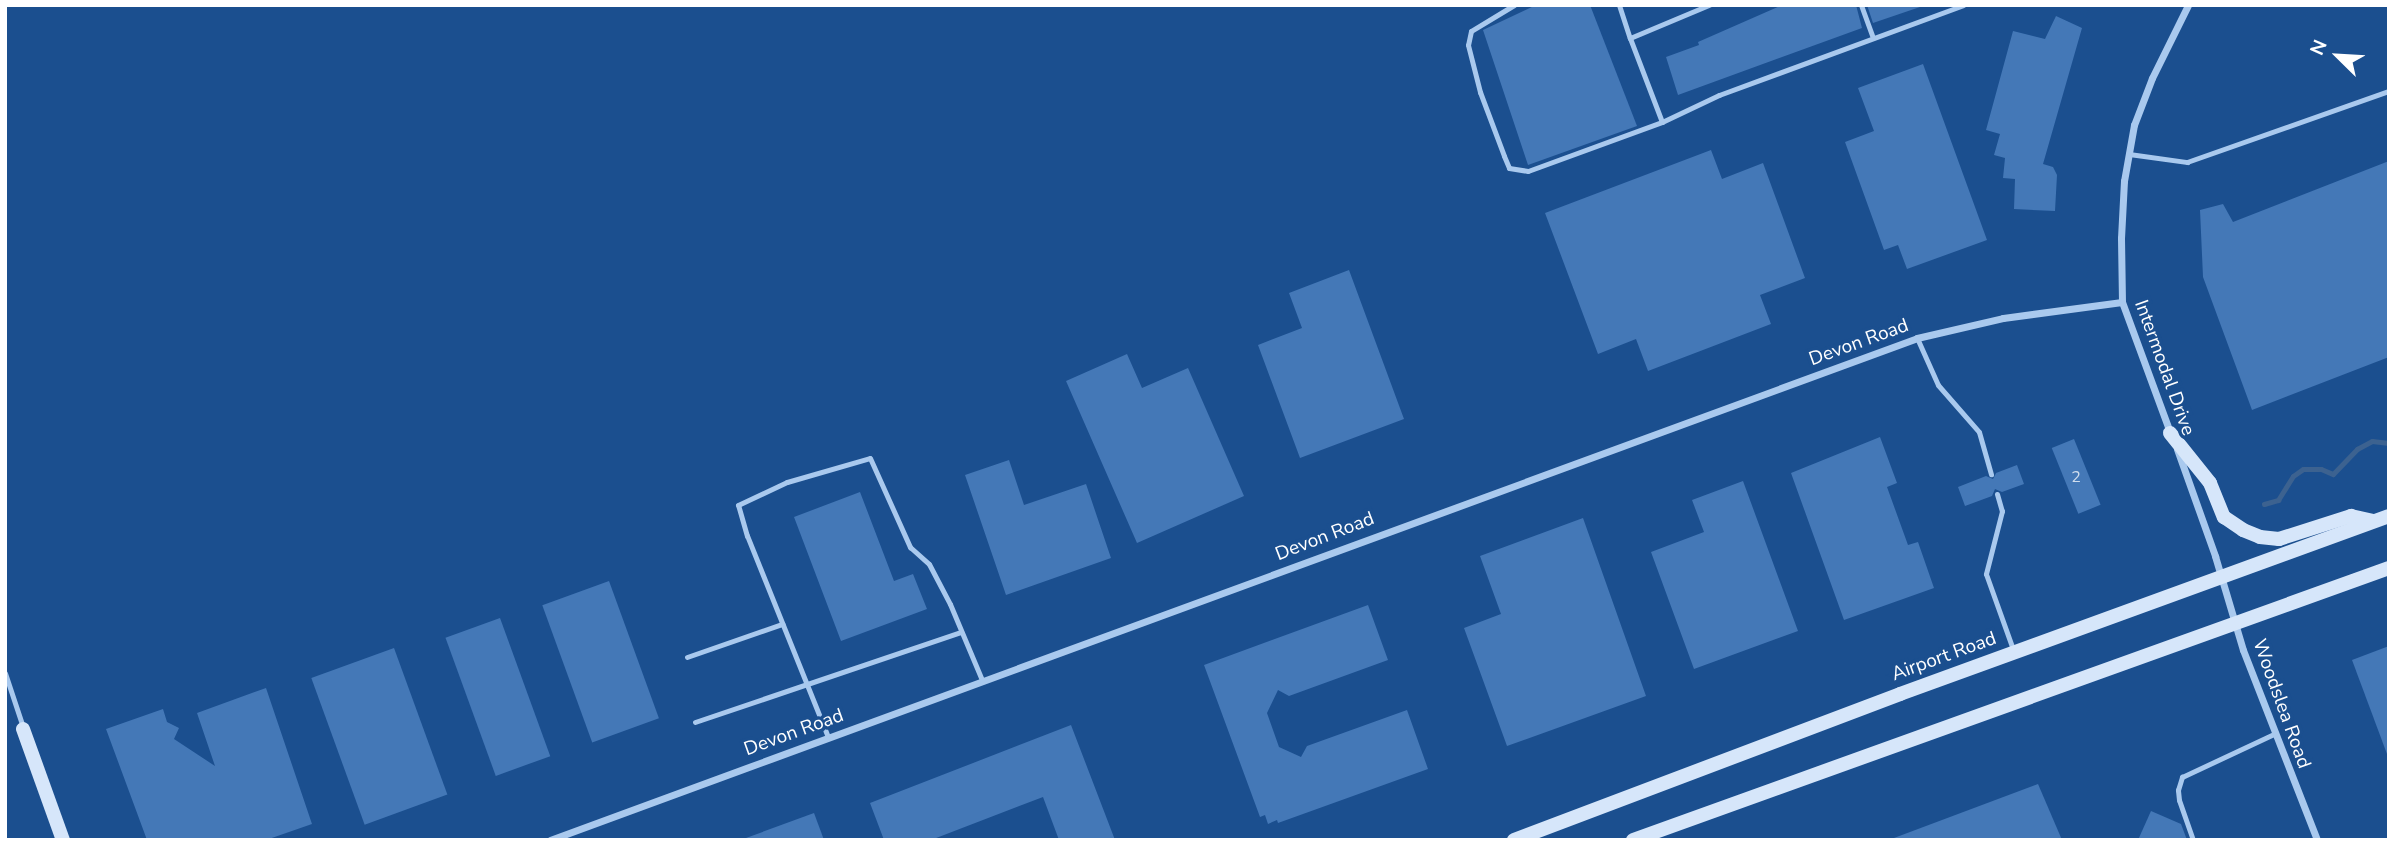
<!DOCTYPE html>
<style>
body{margin:0}
#map{position:relative;width:2394px;height:845px;overflow:hidden;background:#1b4f8f;font-family:"Nunito Sans",sans-serif}
div>[style]{position:absolute}
.stream>*{height:5px;margin:-2.5px;padding:0 2.5px;transform-origin:2.5px;border-radius:2.5px;background:#3c6290}
.building>*{inset:0;background:#4478b7;transform-origin:0 0}
.lane>*{height:5px;margin:-2.5px;padding:0 2.5px;transform-origin:2.5px;border-radius:2.5px;background:#a9c9ee}
.street>*{height:7px;margin:-3.5px;padding:0 3.5px;transform-origin:3.5px;border-radius:3.5px;background:#a9c9ee}
.secondary>*{height:14px;margin:-7px;padding:0 7px;transform-origin:7px;border-radius:7px;background:#d6e6fa}
span{translate:-50% -50%;white-space:nowrap;text-align:center;line-height:1.15;-webkit-text-stroke:7px #1b4f8f;paint-order:stroke}
.number-label{font-size:16px;color:#d0dded}
.number-label span{-webkit-text-stroke-width:0}
.street-label{font-size:19px;color:#fff}
.frame{position:absolute;inset:0;border:7px solid #fff;pointer-events:none}
.north{position:absolute;left:2303px;top:21px;width:70px;height:70px;-webkit-text-stroke:5px #1b4f8f;paint-order:stroke;rotate:294deg;font-size:19px;font-weight:700;line-height:28px;text-align:center;color:#fff}
.north::after{content:'';display:block;margin:auto;width:24px;height:32px;background:#fff;clip-path:polygon(50% 0,100% 100%,50% 72%,0 100%)}
</style>
<div id="map">
<div class="stream">
<i style="left:2264px;top:504px;width:15px;rotate:-16deg"></i>
<i style="left:2278px;top:500px;width:28px;rotate:-58deg"></i>
<i style="left:2293px;top:476px;width:12px;rotate:-35deg"></i>
<i style="left:2303px;top:469px;width:18px"></i>
<i style="left:2321px;top:469px;width:13px;rotate:23deg"></i>
<i style="left:2333px;top:474px;width:35px;rotate:-46deg"></i>
<i style="left:2357px;top:449px;width:17px;rotate:-28deg"></i>
<i style="left:2372px;top:441px;width:17px;rotate:7deg"></i>
</div>
<div class="building">
<i style="clip-path:polygon(1536px 5px,1590px 5px,1637px 126px,1528px 165px,1483px 30px)"></i>
<i style="clip-path:polygon(1782px 5px,1856px 5px,1862px 28px,1678px 95px,1666px 57px,1699px 45px,1698px 42px)"></i>
<i style="clip-path:polygon(1867px 5px,1920px 5px,1920px 7px,1873px 23px)"></i>
<i style="clip-path:polygon(2056px 16px,2082px 28px,2043px 164px,2053px 167px,2057px 175px,2055px 211px,2014px 209px,2015px 179px,2003px 178px,2005px 158px,1994px 155px,2000px 134px,1986px 130px,2013px 31px,2045px 39px)"></i>
<i style="clip-path:polygon(1923px 64px,1987px 240px,1907px 269px,1898px 245px,1884px 250px,1845px 142px,1874px 131px,1858px 88px)"></i>
<i style="clip-path:polygon(1711px 150px,1722px 179px,1763px 163px,1805px 278px,1760px 295px,1771px 324px,1648px 371px,1636px 339px,1598px 354px,1545px 213px)"></i>
<i style="clip-path:polygon(2389px 161px,2389px 357px,2252px 410px,2203px 277px,2200px 210px,2223px 204px,2233px 222px)"></i>
<i style="clip-path:polygon(1349px 270px,1404px 419px,1300px 458px,1258px 345px,1302px 328px,1289px 293px)"></i>
<i style="clip-path:polygon(1127px 354px,1142px 388px,1188px 368px,1244px 496px,1137px 543px,1066px 381px)"></i>
<i style="clip-path:polygon(1880px 437px,1897px 483px,1887px 487px,1908px 545px,1918px 542px,1934px 588px,1844px 620px,1791px 473px)"></i>
<i style="left:2074px;top:439px;width:71px;height:24px;rotate:68deg"></i>
<i style="clip-path:polygon(1009px 460px,1024px 505px,1086px 484px,1111px 558px,1006px 595px,965px 475px)"></i>
<i style="clip-path:polygon(2017px 465px,2024px 484px,2002px 492px,1995px 489px,1992px 496px,1965px 506px,1958px 487px,1986px 476px,1993px 479px,1996px 473px)"></i>
<i style="clip-path:polygon(1743px 481px,1798px 631px,1694px 669px,1651px 552px,1704px 532px,1692px 500px)"></i>
<i style="clip-path:polygon(860px 492px,894px 581px,913px 574px,927px 609px,841px 641px,794px 517px)"></i>
<i style="clip-path:polygon(1583px 518px,1646px 696px,1507px 746px,1464px 628px,1501px 614px,1480px 556px)"></i>
<i style="left:609px;top:581px;width:146px;height:71px;rotate:70deg"></i>
<i style="clip-path:polygon(1368px 605px,1388px 660px,1289px 696px,1278px 690px,1267px 713px,1279px 747px,1301px 757px,1307px 746px,1407px 710px,1428px 769px,1278px 823px,1277px 820px,1268px 824px,1265px 815px,1260px 817px,1204px 665px)"></i>
<i style="left:500px;top:618px;width:147px;height:58px;rotate:70deg"></i>
<i style="clip-path:polygon(2389px 646px,2389px 754px,2387px 754px,2352px 660px)"></i>
<i style="left:394px;top:648px;width:156px;height:88px;rotate:70deg"></i>
<i style="clip-path:polygon(266px 688px,312px 824px,266px 840px,147px 840px,106px 729px,163px 709px,167px 722px,179px 728px,174px 739px,215px 766px,197px 713px)"></i>
<i style="clip-path:polygon(1071px 725px,1115px 840px,1059px 840px,1043px 797px,931px 840px,884px 840px,870px 803px)"></i>
<i style="clip-path:polygon(2038px 784px,2062px 840px,1894px 840px,1894px 838px)"></i>
<i style="clip-path:polygon(2151px 811px,2181px 824px,2187px 840px,2138px 840px)"></i>
<i style="clip-path:polygon(814px 813px,824px 840px,746px 840px,746px 838px)"></i>
</div>
<div class="lane">
<i style="left:1514px;top:5px;width:50px;rotate:148.8deg"></i>
<i style="left:1471px;top:31px;width:14px;rotate:102deg"></i>
<i style="left:1468px;top:45px;width:49px;rotate:75.7deg"></i>
<i style="left:1480px;top:92px;width:68px;rotate:69.4deg"></i>
<i style="left:1504px;top:156px;width:13px;rotate:67deg"></i>
<i style="left:1509px;top:168px;width:19px;rotate:9deg"></i>
<i style="left:1528px;top:171px;width:143px;rotate:-20.1deg"></i>
<i style="left:1662px;top:122px;width:63px;rotate:-25.3deg"></i>
<i style="left:1719px;top:95px;width:260px;rotate:-20.2deg"></i>
<i style="left:1619px;top:5px;width:35px;rotate:72deg"></i>
<i style="left:1861px;top:5px;width:35px;rotate:70deg"></i>
<i style="left:1662px;top:122px;width:90px;rotate:-110.9deg"></i>
<i style="left:1630px;top:38px;width:86px;rotate:-22.7deg"></i>
<i style="left:2129px;top:154px;width:59px;rotate:7.9deg"></i>
<i style="left:2187px;top:162px;width:214px;rotate:-19.4deg"></i>
<i style="left:1917px;top:338px;width:51px;rotate:65.9deg"></i>
<i style="left:1938px;top:385px;width:62px;rotate:48.9deg"></i>
<i style="left:1979px;top:432px;width:44px;rotate:74.1deg"></i>
<i style="left:1997px;top:494px;width:18px;rotate:74deg"></i>
<i style="left:2002px;top:511px;width:65px;rotate:104.3deg"></i>
<i style="left:1986px;top:574px;width:83px;rotate:70.3deg"></i>
<i style="left:687px;top:657px;width:101px;rotate:-19.2deg"></i>
<i style="left:5px;top:673px;width:57px;rotate:71.6deg"></i>
<i style="left:695px;top:722px;width:281px;rotate:-18.7deg"></i>
<i style="left:828px;top:737px;width:217px;rotate:-111.9deg"></i>
<i style="left:747px;top:536px;width:32px;rotate:-106deg"></i>
<i style="left:738px;top:505px;width:54px;rotate:-25.1deg"></i>
<i style="left:787px;top:482px;width:86px;rotate:-16.1deg"></i>
<i style="left:870px;top:458px;width:98px;rotate:65.8deg"></i>
<i style="left:910px;top:547px;width:25px;rotate:42deg"></i>
<i style="left:929px;top:564px;width:45px;rotate:62.3deg"></i>
<i style="left:950px;top:604px;width:82px;rotate:67.2deg"></i>
<i style="left:2193px;top:840px;width:42px;rotate:-109.3deg"></i>
<i style="left:2179px;top:800px;width:10px;rotate:-96deg"></i>
<i style="left:2178px;top:790px;width:14px;rotate:-73deg"></i>
<i style="left:2182px;top:777px;width:102px;rotate:-25.1deg"></i>
</div>
<div class="street">
<i style="left:2171px;top:435px;width:142px;rotate:-110.2deg"></i>
<i style="left:2122px;top:302px;width:64px;rotate:-90.9deg"></i>
<i style="left:2121px;top:238px;width:57px;rotate:-87deg"></i>
<i style="left:2124px;top:181px;width:57px;rotate:-79.9deg"></i>
<i style="left:2134px;top:125px;width:50px;rotate:-69deg"></i>
<i style="left:2152px;top:78px;width:81px;rotate:-63.7deg"></i>
<i style="left:2177px;top:449px;width:114px;rotate:70.4deg"></i>
<i style="left:2215px;top:556px;width:98px;rotate:73.4deg"></i>
<i style="left:2243px;top:650px;width:204px;rotate:68.7deg"></i>
<i style="left:550px;top:840px;width:1456px;rotate:-20.16deg"></i>
<i style="left:1917px;top:338px;width:88px;rotate:-13.1deg"></i>
<i style="left:2003px;top:318px;width:120px;rotate:-7.7deg"></i>
</div>
<div class="secondary">
<i style="left:2170px;top:433px;width:64px;rotate:51.3deg"></i>
<i style="left:2210px;top:483px;width:37px;rotate:68deg"></i>
<i style="left:2224px;top:517px;width:23px;rotate:34deg"></i>
<i style="left:2243px;top:530px;width:18px;rotate:22deg"></i>
<i style="left:2260px;top:537px;width:19px;rotate:6deg"></i>
<i style="left:2279px;top:539px;width:76px;rotate:-17.7deg"></i>
<i style="left:2351px;top:516px;width:23px;rotate:13deg"></i>
<i style="left:23px;top:729px;width:118px;rotate:70.2deg"></i>
<i style="left:1514px;top:840px;width:413px;rotate:-20.7deg"></i>
<i style="left:1900px;top:694px;width:520px;rotate:-20deg"></i>
<i style="left:1633px;top:840px;width:803px;rotate:-19.79deg"></i>
</div>
<div class="number-label">
<span style="left:2076px;top:477px">2</span>
</div>
<div class="street-label">
<span style="left:1859px;top:343px;rotate:-20deg">Devon Road</span>
<span style="left:2164px;top:368px;rotate:70deg">Intermodal Drive</span>
<span style="left:1325px;top:537px;rotate:-21deg">Devon Road</span>
<span style="left:1944px;top:657px;rotate:-20deg">Airport Road</span>
<span style="left:2281px;top:704px;rotate:70deg">Woodslea Road</span>
<span style="left:794px;top:733px;rotate:-20deg">Devon Road</span>
</div>
<div class="frame"></div>
<div class="north">N</div>
</div>
